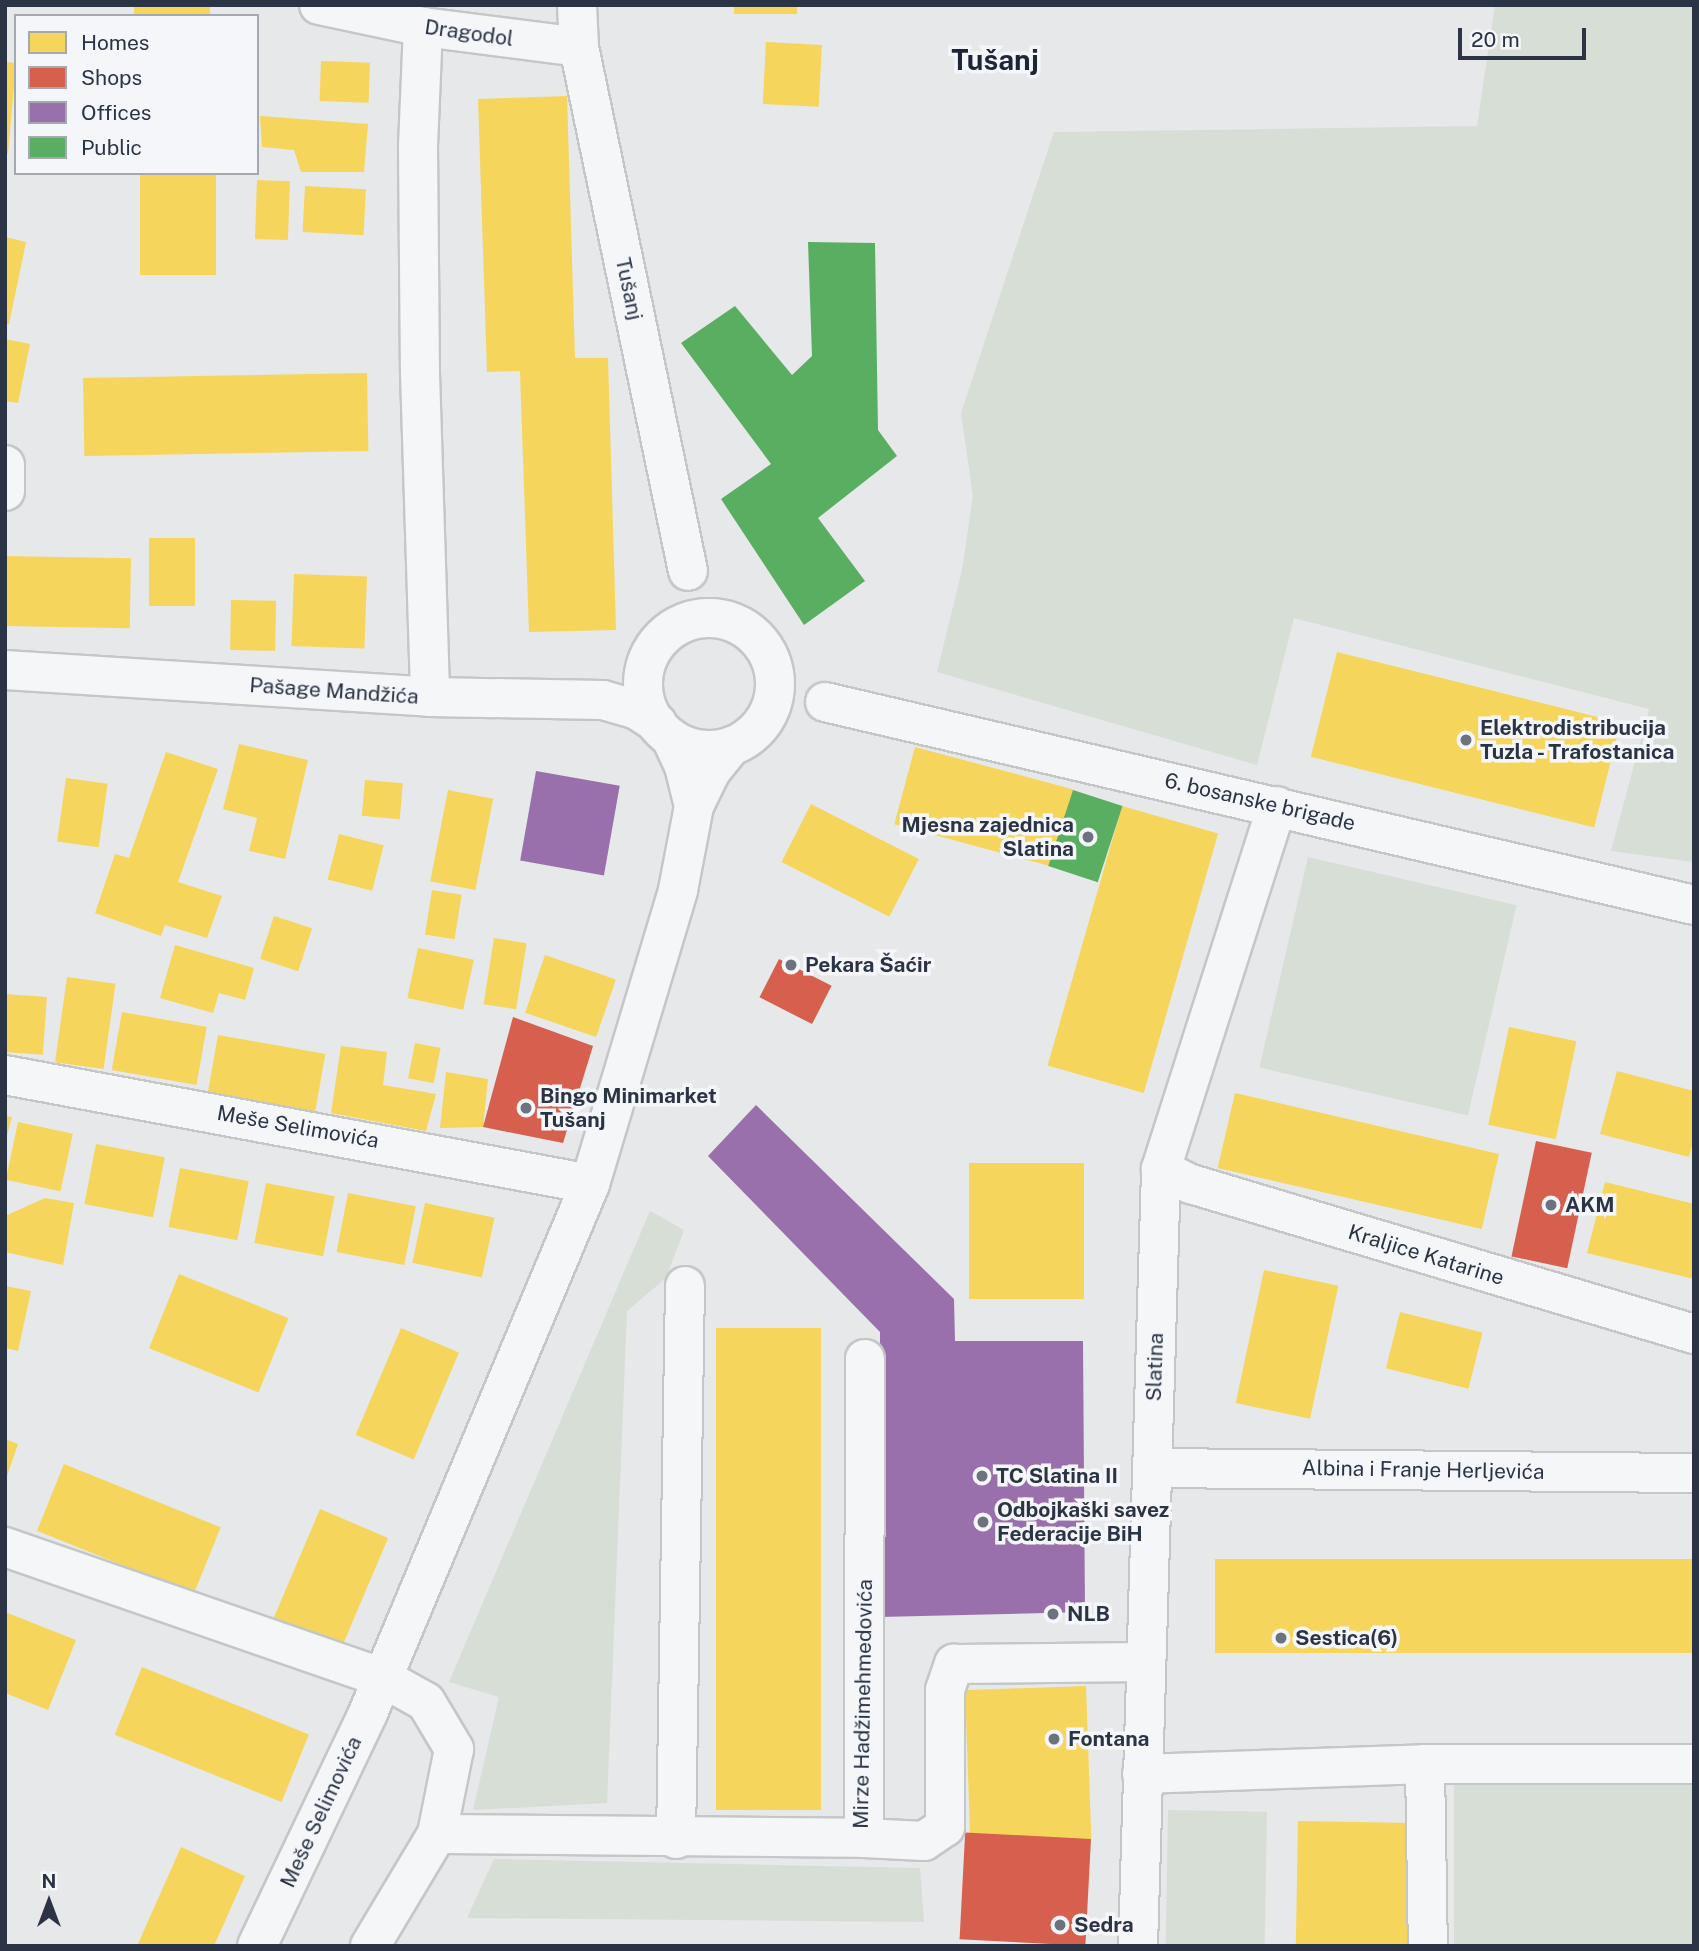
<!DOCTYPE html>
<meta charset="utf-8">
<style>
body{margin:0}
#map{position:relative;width:1699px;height:1951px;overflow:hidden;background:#e6e8ea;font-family:"Public Sans",sans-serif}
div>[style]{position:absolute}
.green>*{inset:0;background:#d6ded6;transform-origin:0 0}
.homes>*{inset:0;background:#f6d55c;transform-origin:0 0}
.shops>*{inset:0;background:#d6604d;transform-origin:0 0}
.offices>*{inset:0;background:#9970ab;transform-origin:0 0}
.public>*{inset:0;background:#5aae61;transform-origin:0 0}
.roads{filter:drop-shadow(2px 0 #c4c6c8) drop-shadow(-2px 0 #c4c6c8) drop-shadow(0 2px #c4c6c8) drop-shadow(0 -2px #c4c6c8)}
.minor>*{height:38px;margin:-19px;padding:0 19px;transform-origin:19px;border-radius:19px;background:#f5f6f7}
.minor>.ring{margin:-19px;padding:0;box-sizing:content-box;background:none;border:38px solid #f5f6f7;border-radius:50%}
.dots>*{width:19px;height:19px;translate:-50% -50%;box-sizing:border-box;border:4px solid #f4f6f9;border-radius:50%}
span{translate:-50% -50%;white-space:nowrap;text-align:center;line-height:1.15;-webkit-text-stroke:7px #f4f6f9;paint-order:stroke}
.street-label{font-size:21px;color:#2b3445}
.poi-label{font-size:21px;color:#2b3445;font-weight:700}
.left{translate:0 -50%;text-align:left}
.right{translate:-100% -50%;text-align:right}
.district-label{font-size:28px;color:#1d2536;font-weight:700}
.frame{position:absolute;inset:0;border:7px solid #2b3445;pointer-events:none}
.legend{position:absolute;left:14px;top:14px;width:245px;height:161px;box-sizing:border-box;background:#f4f6f9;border:2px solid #a4a8b1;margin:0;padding:9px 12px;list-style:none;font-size:21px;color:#2b3445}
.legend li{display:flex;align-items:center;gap:14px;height:35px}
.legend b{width:35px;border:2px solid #a4a8b1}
.north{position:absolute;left:14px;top:1867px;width:70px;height:70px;-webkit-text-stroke:5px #f4f6f9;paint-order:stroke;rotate:0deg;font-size:19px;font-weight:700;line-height:28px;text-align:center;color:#2b3445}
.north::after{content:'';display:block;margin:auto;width:24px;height:32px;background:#2b3445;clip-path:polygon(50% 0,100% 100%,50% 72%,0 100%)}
.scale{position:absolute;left:1458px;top:28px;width:128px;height:32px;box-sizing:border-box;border:4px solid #2b3445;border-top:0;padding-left:9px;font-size:21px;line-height:24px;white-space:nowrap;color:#2b3445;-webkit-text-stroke:5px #f4f6f9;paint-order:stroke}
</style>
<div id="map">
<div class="green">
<i style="clip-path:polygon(1495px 5px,1694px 5px,1694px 862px,1611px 851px,1649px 709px,1294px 618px,1257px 765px,937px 672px,962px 570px,973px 496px,961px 413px,1054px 132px,1477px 126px)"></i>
<i style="left:1308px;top:857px;width:214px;height:216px;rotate:13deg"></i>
<i style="clip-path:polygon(650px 1211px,684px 1230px,666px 1278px,627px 1311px,607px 1803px,473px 1810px,499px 1697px,449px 1682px)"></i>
<i style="left:1694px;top:1764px;width:182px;height:240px;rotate:90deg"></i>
<i style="left:1168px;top:1810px;width:99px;height:136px;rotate:1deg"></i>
<i style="clip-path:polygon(494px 1859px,920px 1868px,924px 1922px,467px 1918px)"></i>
</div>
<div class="homes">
<i style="left:134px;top:5px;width:76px;height:11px"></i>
<i style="left:734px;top:5px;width:63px;height:9px"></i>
<i style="left:766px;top:42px;width:56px;height:62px;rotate:3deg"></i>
<i style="left:321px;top:61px;width:49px;height:40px;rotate:2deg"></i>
<i style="left:5px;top:62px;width:11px;height:91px;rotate:5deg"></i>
<i style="clip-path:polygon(567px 96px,575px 358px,608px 358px,616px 630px,529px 632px,520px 371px,487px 372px,478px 99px)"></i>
<i style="clip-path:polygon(260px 116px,368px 124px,364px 172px,301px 172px,294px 150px,262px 147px)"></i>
<i style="left:140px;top:173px;width:76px;height:102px"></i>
<i style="left:257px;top:180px;width:33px;height:59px;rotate:2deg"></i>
<i style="left:305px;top:186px;width:61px;height:46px;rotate:3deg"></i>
<i style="clip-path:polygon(5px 237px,26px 242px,9px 324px,5px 324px)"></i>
<i style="clip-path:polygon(5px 339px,30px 344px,18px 403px,5px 401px)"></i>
<i style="left:367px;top:373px;width:78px;height:284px;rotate:89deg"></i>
<i style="left:149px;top:538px;width:46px;height:68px"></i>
<i style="left:5px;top:556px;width:126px;height:70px;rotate:1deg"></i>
<i style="left:294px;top:574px;width:73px;height:72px;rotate:2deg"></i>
<i style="left:231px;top:600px;width:45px;height:50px;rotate:1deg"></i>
<i style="left:1337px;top:652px;width:292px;height:108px;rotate:14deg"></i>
<i style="clip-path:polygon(239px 744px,308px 760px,285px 859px,249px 851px,257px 818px,223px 809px)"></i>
<i style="left:915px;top:747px;width:164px;height:80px;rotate:15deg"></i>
<i style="clip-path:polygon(166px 752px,218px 769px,178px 882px,222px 896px,207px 938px,165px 925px,161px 936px,95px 913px,115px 854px,129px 858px)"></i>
<i style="left:66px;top:778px;width:42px;height:64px;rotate:8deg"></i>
<i style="left:365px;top:780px;width:38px;height:36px;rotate:5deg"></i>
<i style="left:448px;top:790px;width:46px;height:93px;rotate:11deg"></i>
<i style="left:811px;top:804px;width:121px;height:65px;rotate:27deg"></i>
<i style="left:1122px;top:806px;width:100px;height:270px;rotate:16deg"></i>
<i style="left:339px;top:834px;width:46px;height:47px;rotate:14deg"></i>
<i style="left:432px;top:890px;width:30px;height:45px;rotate:9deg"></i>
<i style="left:274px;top:916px;width:40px;height:45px;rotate:18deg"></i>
<i style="left:494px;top:938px;width:33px;height:67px;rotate:9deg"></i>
<i style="clip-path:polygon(175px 945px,254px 968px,245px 1000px,219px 993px,213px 1013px,160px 998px)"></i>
<i style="left:418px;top:948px;width:57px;height:51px;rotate:12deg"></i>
<i style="left:545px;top:955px;width:75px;height:61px;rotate:19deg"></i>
<i style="left:67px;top:977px;width:49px;height:86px;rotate:8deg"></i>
<i style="left:5px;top:994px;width:42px;height:58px;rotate:4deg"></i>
<i style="left:122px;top:1012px;width:86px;height:59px;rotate:10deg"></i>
<i style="left:1509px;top:1027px;width:69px;height:100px;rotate:12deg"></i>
<i style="left:218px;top:1035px;width:109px;height:59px;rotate:10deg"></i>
<i style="left:415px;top:1043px;width:26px;height:36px;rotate:11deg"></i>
<i style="clip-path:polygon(341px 1046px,387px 1052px,383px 1085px,436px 1094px,426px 1131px,331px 1113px)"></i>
<i style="clip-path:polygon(1617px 1071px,1694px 1091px,1694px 1138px,1689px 1157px,1600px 1134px)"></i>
<i style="clip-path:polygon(446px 1072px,488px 1079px,483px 1127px,440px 1128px)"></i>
<i style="left:1235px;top:1093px;width:271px;height:77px;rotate:13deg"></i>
<i style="clip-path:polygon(5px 1116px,12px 1117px,6px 1139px,5px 1139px)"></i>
<i style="left:18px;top:1122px;width:56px;height:59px;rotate:12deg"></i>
<i style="left:96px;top:1144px;width:70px;height:61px;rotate:11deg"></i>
<i style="left:969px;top:1163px;width:115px;height:136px"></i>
<i style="left:180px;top:1168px;width:70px;height:60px;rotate:11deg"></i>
<i style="clip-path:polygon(1605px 1182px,1694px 1204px,1694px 1279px,1587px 1253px)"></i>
<i style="left:266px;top:1183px;width:70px;height:61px;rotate:11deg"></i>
<i style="left:348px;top:1193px;width:69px;height:60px;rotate:11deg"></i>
<i style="clip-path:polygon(45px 1198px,74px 1203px,63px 1265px,5px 1252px,5px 1216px)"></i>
<i style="left:425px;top:1203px;width:71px;height:61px;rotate:12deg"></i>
<i style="left:1264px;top:1270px;width:76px;height:136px;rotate:12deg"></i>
<i style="left:179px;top:1274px;width:118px;height:80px;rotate:22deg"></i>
<i style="clip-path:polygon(5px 1286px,31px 1291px,18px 1351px,5px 1348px)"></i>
<i style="left:1400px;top:1312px;width:85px;height:58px;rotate:14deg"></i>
<i style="left:401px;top:1328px;width:63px;height:116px;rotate:23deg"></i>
<i style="left:716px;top:1328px;width:105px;height:482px"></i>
<i style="clip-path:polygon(5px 1439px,18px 1444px,6px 1479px,5px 1479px)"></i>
<i style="left:64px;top:1464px;width:169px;height:72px;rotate:22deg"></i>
<i style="left:320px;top:1509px;width:74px;height:122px;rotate:23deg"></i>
<i style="left:1215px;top:1559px;width:479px;height:94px"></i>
<i style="clip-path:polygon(5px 1612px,76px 1640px,48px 1710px,5px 1693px)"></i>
<i style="left:142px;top:1667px;width:180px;height:73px;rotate:22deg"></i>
<i style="left:1086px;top:1686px;width:153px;height:121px;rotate:88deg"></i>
<i style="left:1298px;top:1821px;width:114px;height:125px;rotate:1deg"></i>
<i style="clip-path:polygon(181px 1847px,245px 1876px,214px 1946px,137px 1946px)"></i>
</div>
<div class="shops">
<i style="left:779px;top:959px;width:59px;height:43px;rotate:27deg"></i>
<i style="clip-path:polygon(513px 1017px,593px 1046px,563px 1143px,483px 1127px)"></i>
<i style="left:1536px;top:1141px;width:57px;height:118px;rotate:12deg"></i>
<i style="left:1091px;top:1839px;width:107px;height:126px;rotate:93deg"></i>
</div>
<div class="offices">
<i style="left:536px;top:771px;width:85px;height:91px;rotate:10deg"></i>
<i style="clip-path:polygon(756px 1105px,954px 1299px,955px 1341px,1083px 1341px,1085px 1612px,879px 1617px,880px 1332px,708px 1156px)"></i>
</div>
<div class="public">
<i style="clip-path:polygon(808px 242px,875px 243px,878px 430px,897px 456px,818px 518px,865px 581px,804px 625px,721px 499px,771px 464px,681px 343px,735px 306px,792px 375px,812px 356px)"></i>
<i style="left:1073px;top:790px;width:52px;height:80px;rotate:18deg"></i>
</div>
<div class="roads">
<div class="minor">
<i style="left:319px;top:5px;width:106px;rotate:11.9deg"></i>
<i style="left:423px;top:27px;width:157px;rotate:7.3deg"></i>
<i style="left:577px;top:5px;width:42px;rotate:87.3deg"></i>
<i style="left:579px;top:47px;width:535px;rotate:78.25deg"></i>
<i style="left:423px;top:27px;width:120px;rotate:92.4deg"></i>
<i style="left:418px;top:147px;width:226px;rotate:89.5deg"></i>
<i style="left:420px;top:373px;width:324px;rotate:88.2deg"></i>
<i style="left:5px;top:465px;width:26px;rotate:90deg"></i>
<i class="ring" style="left:643px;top:618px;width:94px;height:94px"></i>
<i style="left:5px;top:670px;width:426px;rotate:3.6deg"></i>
<i style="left:430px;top:697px;width:173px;rotate:1deg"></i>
<i style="left:603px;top:700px;width:35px;rotate:16deg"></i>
<i style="left:637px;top:710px;width:24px;rotate:33deg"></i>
<i style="left:825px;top:702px;width:892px;rotate:13.15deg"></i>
<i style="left:671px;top:738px;width:31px;rotate:65deg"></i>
<i style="left:684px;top:766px;width:41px;rotate:76deg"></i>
<i style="left:694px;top:806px;width:39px;rotate:-64deg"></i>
<i style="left:711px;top:771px;width:32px;rotate:-51deg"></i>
<i style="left:5px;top:1075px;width:595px;rotate:10.55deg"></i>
<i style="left:1161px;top:1169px;width:34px;rotate:27deg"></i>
<i style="left:1191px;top:1184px;width:525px;rotate:16.61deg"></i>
<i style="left:1152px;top:1468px;width:542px;rotate:0.53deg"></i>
<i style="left:5px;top:1547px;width:400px;rotate:19.1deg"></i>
<i style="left:383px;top:1678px;width:49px;rotate:29.2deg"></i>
<i style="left:426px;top:1702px;width:55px;rotate:59.2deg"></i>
<i style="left:454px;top:1749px;width:87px;rotate:101.3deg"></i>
<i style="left:437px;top:1834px;width:427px;rotate:0.5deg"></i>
<i style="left:864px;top:1838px;width:479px;rotate:-89.9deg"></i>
<i style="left:1425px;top:1764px;width:182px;rotate:89.1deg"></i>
<i style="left:1142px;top:1774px;width:283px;rotate:-2deg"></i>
<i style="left:1425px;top:1764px;width:269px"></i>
<i style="left:864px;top:1838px;width:60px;rotate:2.9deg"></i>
<i style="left:924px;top:1841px;width:25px;rotate:-34deg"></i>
<i style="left:945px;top:1827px;width:137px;rotate:-90deg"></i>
<i style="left:945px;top:1690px;width:28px;rotate:-71deg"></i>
<i style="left:954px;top:1664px;width:192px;rotate:-0.6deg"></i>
<i style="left:676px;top:1839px;width:553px;rotate:-89.07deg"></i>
<i style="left:257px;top:1946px;width:258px;rotate:-64.5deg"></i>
<i style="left:368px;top:1713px;width:574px;rotate:-67.23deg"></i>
<i style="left:590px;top:1184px;width:307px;rotate:-73.3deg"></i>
<i style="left:678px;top:890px;width:86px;rotate:-79.2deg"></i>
<i style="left:370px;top:1946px;width:131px;rotate:-59.1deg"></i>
<i style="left:1138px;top:1946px;width:777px;rotate:-88.3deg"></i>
<i style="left:1161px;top:1169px;width:381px;rotate:-72.3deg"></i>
</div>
</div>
<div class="dots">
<i style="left:1466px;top:740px;background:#6c737f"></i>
<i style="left:1088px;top:837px;background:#6c737f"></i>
<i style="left:791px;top:965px;background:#6c737f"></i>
<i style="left:526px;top:1108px;background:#6c737f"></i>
<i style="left:1551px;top:1205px;background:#6c737f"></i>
<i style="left:982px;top:1476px;background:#6c737f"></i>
<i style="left:983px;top:1522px;background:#6c737f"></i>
<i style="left:1053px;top:1614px;background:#6c737f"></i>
<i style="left:1281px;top:1638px;background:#6c737f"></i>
<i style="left:1054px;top:1739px;background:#6c737f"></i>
<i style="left:1060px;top:1925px;background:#6c737f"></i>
</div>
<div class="street-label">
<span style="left:469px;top:33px;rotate:8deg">Dragodol</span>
<span style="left:629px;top:289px;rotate:78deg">Tušanj</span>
<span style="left:334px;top:691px;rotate:4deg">Pašage Mandžića</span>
<span style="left:1260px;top:802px;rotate:13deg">6. bosanske brigade</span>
<span style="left:298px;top:1127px;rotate:10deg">Meše Selimovića</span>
<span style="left:1426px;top:1255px;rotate:17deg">Kraljice Katarine</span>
<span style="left:1155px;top:1367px;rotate:-88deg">Slatina</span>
<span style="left:1423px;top:1470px;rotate:1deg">Albina i Franje Herljevića</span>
<span style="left:863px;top:1704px;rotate:-89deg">Mirze Hadžimehmedovića</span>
<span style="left:321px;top:1812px;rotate:-65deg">Meše Selimovića</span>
</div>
<div class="poi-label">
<span class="left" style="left:1480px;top:740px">Elektrodistribucija<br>Tuzla - Trafostanica</span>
<span class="right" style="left:1074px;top:837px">Mjesna zajednica<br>Slatina</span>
<span class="left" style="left:805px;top:965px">Pekara Šaćir</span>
<span class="left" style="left:540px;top:1108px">Bingo Minimarket<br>Tušanj</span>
<span class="left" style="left:1565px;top:1205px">AKM</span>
<span class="left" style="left:996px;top:1476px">TC Slatina II</span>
<span class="left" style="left:997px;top:1522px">Odbojkaški savez<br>Federacije BiH</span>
<span class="left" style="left:1067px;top:1614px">NLB</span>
<span class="left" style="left:1295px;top:1638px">Sestica(6)</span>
<span class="left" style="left:1068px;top:1739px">Fontana</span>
<span class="left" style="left:1074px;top:1925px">Sedra</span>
</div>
<div class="district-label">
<span style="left:995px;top:60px">Tušanj</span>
</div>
<div class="frame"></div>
<ul class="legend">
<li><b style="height:19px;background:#f6d55c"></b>Homes</li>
<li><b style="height:19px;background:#d6604d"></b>Shops</li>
<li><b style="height:19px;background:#9970ab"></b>Offices</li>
<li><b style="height:19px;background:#5aae61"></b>Public</li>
</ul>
<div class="north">N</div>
<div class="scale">20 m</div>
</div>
